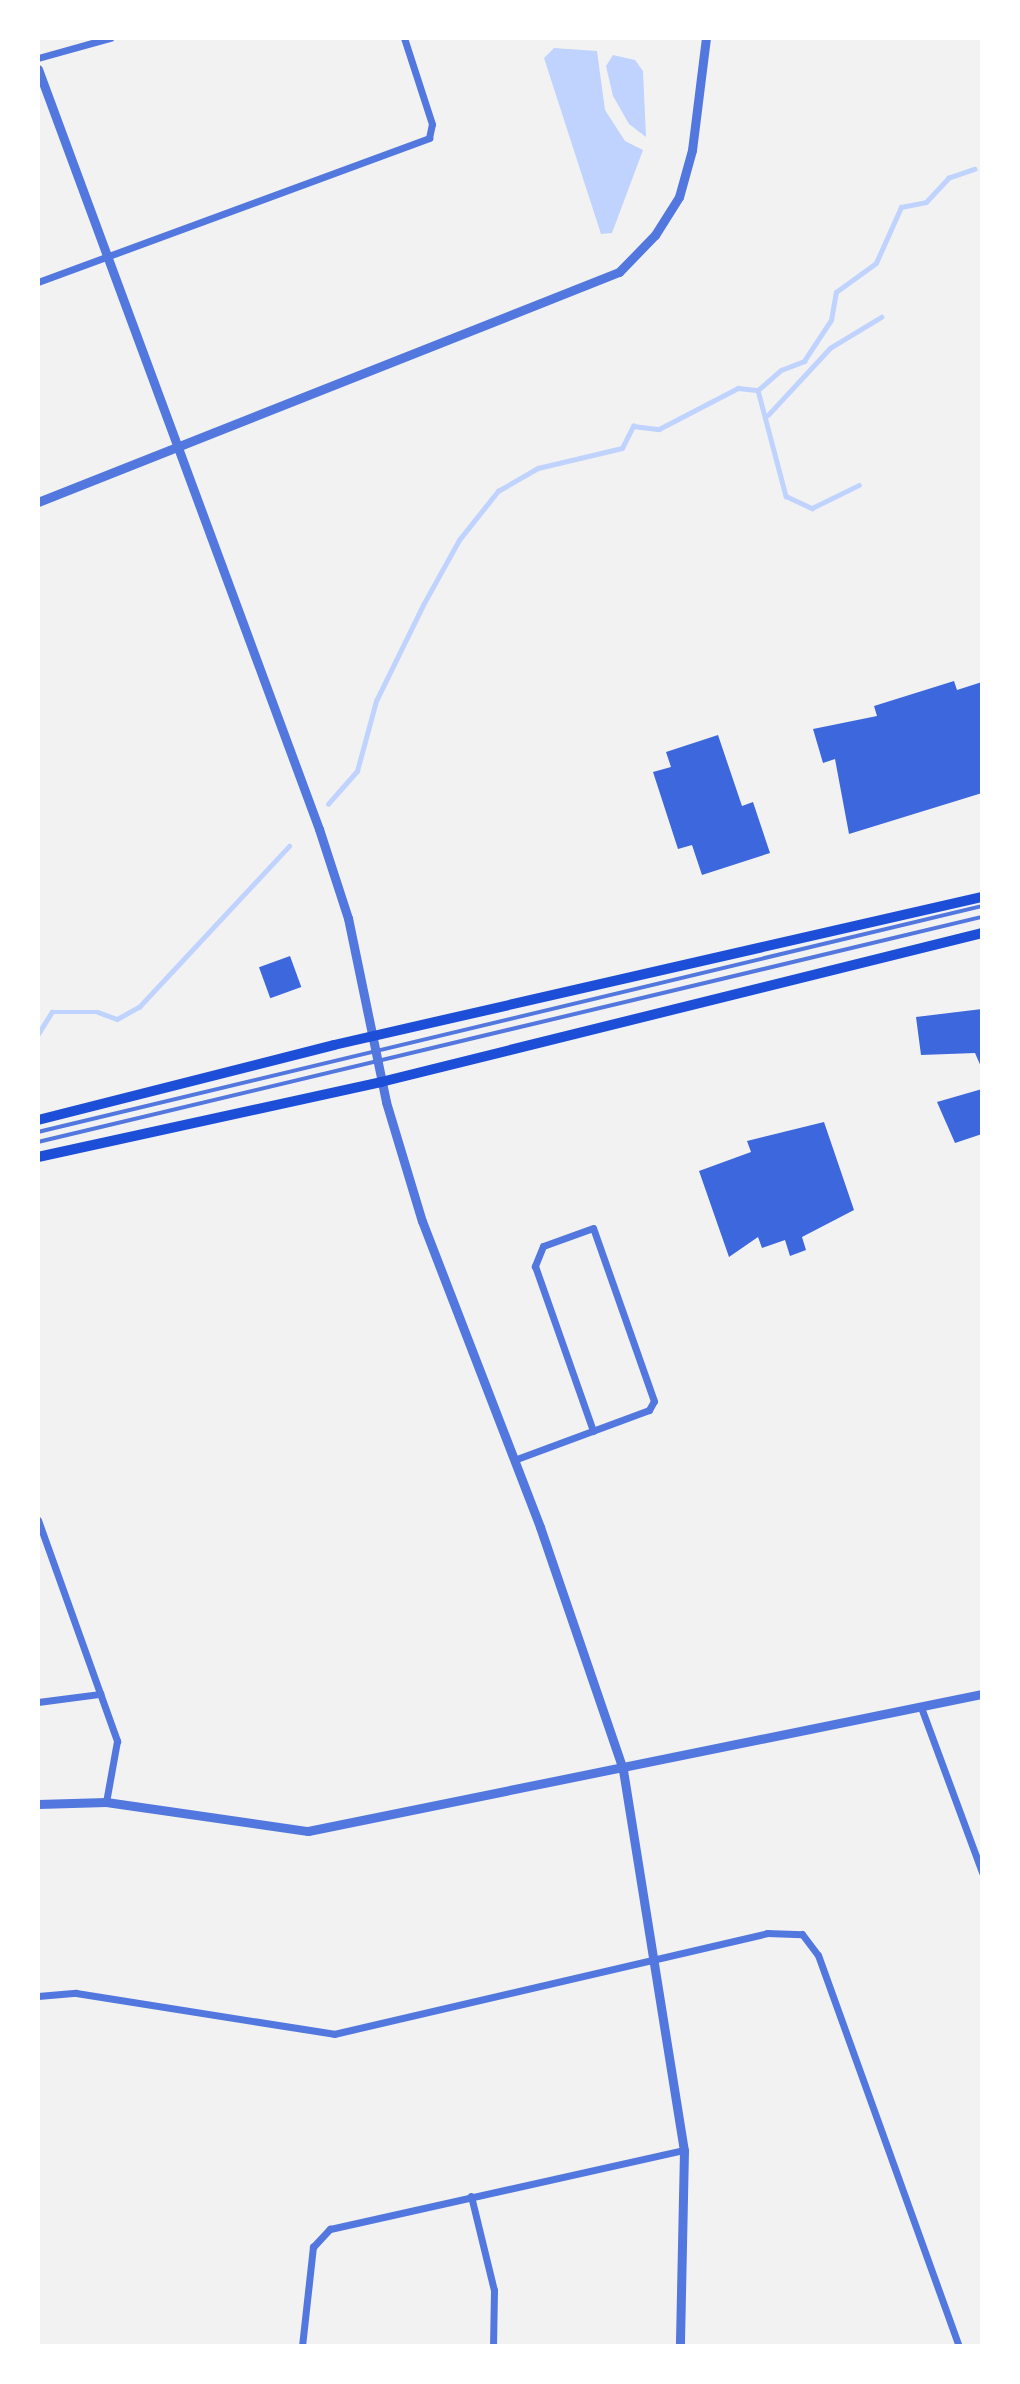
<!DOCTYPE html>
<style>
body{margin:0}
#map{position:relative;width:1020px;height:2384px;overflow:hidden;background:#f2f2f2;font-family:Bitter,serif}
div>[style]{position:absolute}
.water>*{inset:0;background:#bfd3fe}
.stream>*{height:4.5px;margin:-2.25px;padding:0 2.25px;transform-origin:2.25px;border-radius:2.25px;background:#bfd3fe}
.building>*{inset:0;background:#3d67dc;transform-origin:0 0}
.service>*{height:3.5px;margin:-1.75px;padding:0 1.75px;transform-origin:1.75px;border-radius:1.75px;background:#5277de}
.minor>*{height:7px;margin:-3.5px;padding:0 3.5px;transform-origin:3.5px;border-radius:3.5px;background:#5277de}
.tertiary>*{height:9px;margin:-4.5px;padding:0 4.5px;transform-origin:4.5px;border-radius:4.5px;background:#5277de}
.primary>*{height:10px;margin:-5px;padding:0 5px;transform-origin:5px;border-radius:5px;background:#1d4ed8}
span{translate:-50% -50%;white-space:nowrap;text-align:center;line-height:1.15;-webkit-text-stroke:5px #fff;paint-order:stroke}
.frame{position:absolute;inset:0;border:40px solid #fff;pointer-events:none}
</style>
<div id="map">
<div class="water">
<i style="clip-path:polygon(554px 48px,597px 51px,605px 110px,625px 141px,643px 150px,612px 233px,601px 234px,544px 58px)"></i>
<i style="clip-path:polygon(613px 55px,635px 60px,643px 71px,646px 137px,629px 124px,613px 96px,606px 66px)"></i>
</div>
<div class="stream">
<i style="left:758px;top:390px;width:110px;rotate:75.2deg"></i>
<i style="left:786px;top:496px;width:29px;rotate:25deg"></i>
<i style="left:812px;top:508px;width:52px;rotate:-26.1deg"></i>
<i style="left:768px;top:415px;width:91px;rotate:-47.2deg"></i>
<i style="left:830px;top:348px;width:60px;rotate:-31.3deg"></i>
<i style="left:328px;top:804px;width:44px;rotate:-48.7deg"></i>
<i style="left:357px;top:771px;width:73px;rotate:-74.8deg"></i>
<i style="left:376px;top:701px;width:107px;rotate:-63.9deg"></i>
<i style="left:423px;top:605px;width:74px;rotate:-61deg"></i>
<i style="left:459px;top:540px;width:63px;rotate:-51.5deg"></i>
<i style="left:498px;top:491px;width:46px;rotate:-29.9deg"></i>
<i style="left:538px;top:468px;width:86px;rotate:-13.4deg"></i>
<i style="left:622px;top:448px;width:25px;rotate:-63deg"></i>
<i style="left:633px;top:426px;width:26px;rotate:7deg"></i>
<i style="left:659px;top:429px;width:89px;rotate:-27.4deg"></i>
<i style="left:738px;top:388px;width:20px;rotate:6deg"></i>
<i style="left:758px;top:390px;width:30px;rotate:-41deg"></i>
<i style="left:781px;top:370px;width:25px;rotate:-21deg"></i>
<i style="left:804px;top:361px;width:49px;rotate:-56.6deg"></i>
<i style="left:831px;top:320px;width:28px;rotate:-80deg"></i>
<i style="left:836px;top:292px;width:49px;rotate:-35.9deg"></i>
<i style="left:876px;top:263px;width:61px;rotate:-65.9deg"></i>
<i style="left:901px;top:207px;width:25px;rotate:-11deg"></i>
<i style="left:926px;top:202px;width:33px;rotate:-47deg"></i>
<i style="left:948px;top:178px;width:28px;rotate:-19deg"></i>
<i style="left:38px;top:1034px;width:26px;rotate:-58deg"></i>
<i style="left:52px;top:1012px;width:46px"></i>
<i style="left:98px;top:1012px;width:20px;rotate:20deg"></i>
<i style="left:117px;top:1019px;width:25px;rotate:-29deg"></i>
<i style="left:139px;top:1007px;width:220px;rotate:-47deg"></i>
</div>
<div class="building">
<i style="clip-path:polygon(954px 681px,957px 690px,982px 682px,982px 793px,849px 834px,835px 759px,823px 763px,813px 729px,877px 716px,874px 706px)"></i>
<i style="clip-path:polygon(718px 735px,742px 806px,753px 802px,770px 853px,702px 875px,692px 845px,678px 849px,653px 772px,671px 767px,666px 752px)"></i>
<i style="left:290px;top:956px;width:33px;height:33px;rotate:70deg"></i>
<i style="clip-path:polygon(982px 1009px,982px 1069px,975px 1053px,921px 1055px,916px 1017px)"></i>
<i style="clip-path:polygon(982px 1089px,982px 1134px,955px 1143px,937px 1102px)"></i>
<i style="clip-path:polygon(824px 1122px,854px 1210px,802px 1237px,806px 1250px,790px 1256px,785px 1240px,762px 1248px,758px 1237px,729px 1257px,699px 1171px,751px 1152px,747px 1141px)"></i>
</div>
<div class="service">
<i style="left:38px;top:1132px;width:971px;rotate:-13.46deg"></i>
<i style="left:38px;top:1142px;width:970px;rotate:-13.41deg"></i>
</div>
<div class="minor">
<i style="left:38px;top:58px;width:75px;rotate:-15.5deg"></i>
<i style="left:38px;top:282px;width:417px;rotate:-20.2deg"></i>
<i style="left:429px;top:138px;width:14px;rotate:-78deg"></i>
<i style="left:432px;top:124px;width:90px;rotate:-108deg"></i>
<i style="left:514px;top:1460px;width:144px;rotate:-20.3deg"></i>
<i style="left:649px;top:1410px;width:10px;rotate:-61deg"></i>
<i style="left:654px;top:1401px;width:183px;rotate:-109.4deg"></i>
<i style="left:593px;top:1228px;width:53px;rotate:160.2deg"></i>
<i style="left:543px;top:1246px;width:22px;rotate:112deg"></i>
<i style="left:535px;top:1266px;width:175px;rotate:70.6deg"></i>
<i style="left:38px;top:1520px;width:235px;rotate:70.3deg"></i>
<i style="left:117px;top:1741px;width:62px;rotate:100.2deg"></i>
<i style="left:38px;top:1702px;width:63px;rotate:-7.4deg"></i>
<i style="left:922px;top:1710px;width:173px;rotate:69.7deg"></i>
<i style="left:38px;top:1996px;width:38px;rotate:-5deg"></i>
<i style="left:76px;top:1993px;width:261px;rotate:9deg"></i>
<i style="left:334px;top:2034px;width:445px;rotate:-13.1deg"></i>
<i style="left:767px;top:1933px;width:35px;rotate:2deg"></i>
<i style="left:802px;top:1934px;width:26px;rotate:53deg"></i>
<i style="left:818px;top:1955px;width:416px;rotate:70.2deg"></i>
<i style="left:471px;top:2196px;width:97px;rotate:76.3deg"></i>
<i style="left:494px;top:2290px;width:56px;rotate:91deg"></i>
<i style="left:302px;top:2346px;width:100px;rotate:-83.7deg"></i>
<i style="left:313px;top:2247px;width:25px;rotate:-47deg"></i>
<i style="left:330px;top:2229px;width:363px;rotate:-12.6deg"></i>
</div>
<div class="tertiary">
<i style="left:38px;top:69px;width:810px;rotate:69.71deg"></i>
<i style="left:319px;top:829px;width:94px;rotate:72deg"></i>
<i style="left:348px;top:918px;width:188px;rotate:78.3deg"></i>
<i style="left:386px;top:1102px;width:124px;rotate:73.2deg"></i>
<i style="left:422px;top:1221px;width:328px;rotate:68.9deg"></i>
<i style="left:540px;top:1527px;width:257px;rotate:71.1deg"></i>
<i style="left:623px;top:1770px;width:385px;rotate:80.9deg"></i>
<i style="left:684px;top:2150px;width:196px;rotate:91.2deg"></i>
<i style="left:38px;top:502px;width:625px;rotate:-21.6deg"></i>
<i style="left:619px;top:272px;width:52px;rotate:-45.8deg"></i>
<i style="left:655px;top:235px;width:45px;rotate:-57.7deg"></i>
<i style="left:679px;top:197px;width:49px;rotate:-74.5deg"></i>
<i style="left:692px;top:150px;width:113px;rotate:-82.9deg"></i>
<i style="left:38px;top:1804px;width:68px;rotate:-1.7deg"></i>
<i style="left:106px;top:1802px;width:204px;rotate:8.2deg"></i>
<i style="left:308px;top:1831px;width:688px;rotate:-11.49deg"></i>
</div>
<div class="primary">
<i style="left:38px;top:1120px;width:305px;rotate:-14.2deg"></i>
<i style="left:334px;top:1045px;width:665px;rotate:-12.87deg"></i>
<i style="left:38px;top:1157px;width:351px;rotate:-12.3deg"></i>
<i style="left:381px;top:1082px;width:619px;rotate:-13.92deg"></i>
</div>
<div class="frame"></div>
</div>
